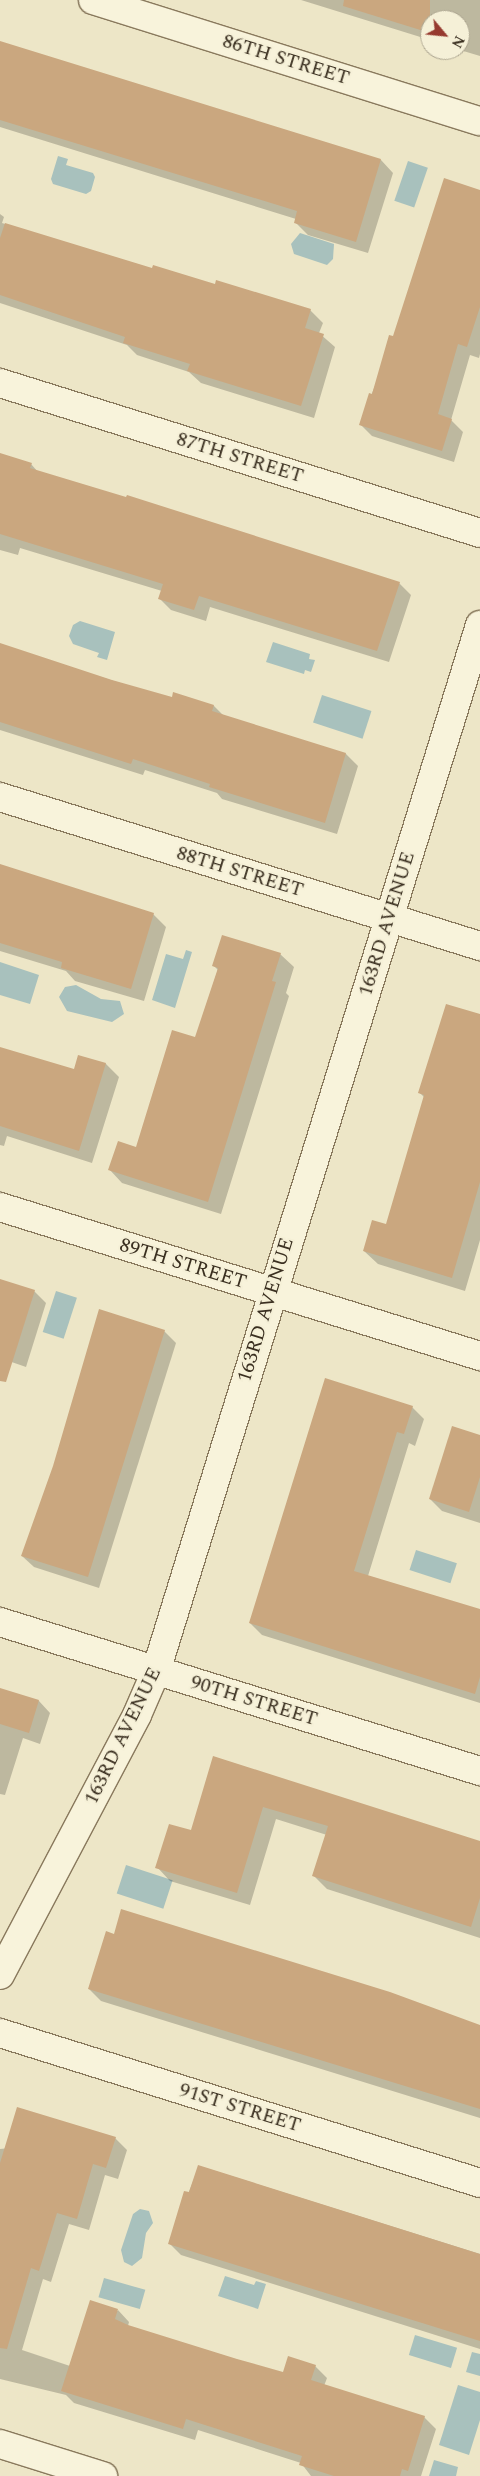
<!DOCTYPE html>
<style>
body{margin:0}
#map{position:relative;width:480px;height:2476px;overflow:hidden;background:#ede6c7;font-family:Spectral,serif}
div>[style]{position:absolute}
.water>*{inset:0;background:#a8c1bd;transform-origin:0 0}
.shadow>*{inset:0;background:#0003}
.building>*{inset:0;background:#caa77f}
.roads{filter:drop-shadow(1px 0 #89795d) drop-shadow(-1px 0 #89795d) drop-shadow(0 1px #89795d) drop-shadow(0 -1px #89795d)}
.street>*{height:28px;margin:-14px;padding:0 14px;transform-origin:14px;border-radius:14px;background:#f8f3db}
span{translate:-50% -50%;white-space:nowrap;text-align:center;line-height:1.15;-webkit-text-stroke:4px #f5f0d7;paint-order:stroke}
.street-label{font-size:20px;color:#3a2f20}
.north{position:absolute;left:420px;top:10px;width:50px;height:50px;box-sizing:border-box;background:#f5f0d7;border:1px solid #aaa38e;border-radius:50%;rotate:118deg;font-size:14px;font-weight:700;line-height:20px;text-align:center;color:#3a2f20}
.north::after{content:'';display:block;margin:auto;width:18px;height:22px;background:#963a2f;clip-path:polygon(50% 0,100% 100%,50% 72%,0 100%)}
</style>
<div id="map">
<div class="water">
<i style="clip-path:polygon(58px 156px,68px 159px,66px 165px,93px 173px,95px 177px,91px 191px,86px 194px,53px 184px,51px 179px)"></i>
<i style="left:408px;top:161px;width:21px;height:42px;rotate:19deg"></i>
<i style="clip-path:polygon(300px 233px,334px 244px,333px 259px,327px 265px,294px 254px,291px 244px)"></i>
<i style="clip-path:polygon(80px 621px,115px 632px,107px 660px,97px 657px,99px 653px,73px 644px,69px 636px,73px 625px)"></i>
<i style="clip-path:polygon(273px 642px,310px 654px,309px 659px,315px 660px,311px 672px,305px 670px,304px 674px,266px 662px)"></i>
<i style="left:322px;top:695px;width:52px;height:29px;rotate:18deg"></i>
<i style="clip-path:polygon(186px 950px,192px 952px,175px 1008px,152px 1000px,166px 954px,183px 959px)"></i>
<i style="clip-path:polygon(0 962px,39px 975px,30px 1004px,0 995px)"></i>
<i style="clip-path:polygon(76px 985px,101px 999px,120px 1001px,124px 1014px,112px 1022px,67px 1011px,59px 997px,65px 987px)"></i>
<i style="left:56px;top:1291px;width:22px;height:43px;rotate:18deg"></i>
<i style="left:416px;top:1550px;width:43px;height:21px;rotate:18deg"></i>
<i style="left:126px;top:1865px;width:49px;height:30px;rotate:18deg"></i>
<i style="clip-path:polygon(140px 2209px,149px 2211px,153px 2223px,146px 2233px,142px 2258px,132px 2266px,124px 2262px,121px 2250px,133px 2214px)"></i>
<i style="clip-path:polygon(225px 2276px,254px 2285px,256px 2281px,266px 2284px,258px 2309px,218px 2296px)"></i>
<i style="left:104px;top:2278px;width:43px;height:20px;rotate:16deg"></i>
<i style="left:415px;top:2335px;width:44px;height:21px;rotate:17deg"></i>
<i style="clip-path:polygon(472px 2352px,480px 2354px,480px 2376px,466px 2372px)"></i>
<i style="clip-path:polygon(458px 2385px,480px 2392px,480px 2420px,469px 2455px,439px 2445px)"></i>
<i style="clip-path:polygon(434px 2460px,458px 2467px,456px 2476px,429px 2476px)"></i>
</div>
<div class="shadow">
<i style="clip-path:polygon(301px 0,480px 0,480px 56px,460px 50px,460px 20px,430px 20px,430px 40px)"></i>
<i style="clip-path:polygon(0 42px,381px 160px,393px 173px,368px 253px,308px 235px,295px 222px,296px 219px,0 127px)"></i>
<i style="clip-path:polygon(480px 191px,480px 354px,479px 358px,470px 355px,451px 420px,463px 432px,454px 462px,372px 436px,360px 424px,394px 337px)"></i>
<i style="clip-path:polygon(0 214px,4px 217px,2px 223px,153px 269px,310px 310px,323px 323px,319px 333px,335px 347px,314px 418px,201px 383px,189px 372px,137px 355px,127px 345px,0 303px)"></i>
<i style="clip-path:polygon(0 454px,31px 464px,38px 472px,399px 583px,411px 595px,389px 662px,210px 607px,206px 621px,171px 610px,160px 599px,162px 591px,20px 548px,18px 555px,0 550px)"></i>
<i style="clip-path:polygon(0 646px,172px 699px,174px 694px,214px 706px,224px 716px,346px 754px,358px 766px,337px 834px,222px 799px,217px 793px,145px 770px,143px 775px,0 730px)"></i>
<i style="clip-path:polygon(0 865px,153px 914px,166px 927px,144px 1001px,75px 981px,66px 971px,0 951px)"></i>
<i style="clip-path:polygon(280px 954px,294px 967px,286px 993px,289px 996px,221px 1214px,122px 1183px,109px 1169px,137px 1149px,196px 1038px,218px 970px,214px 966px)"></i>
<i style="clip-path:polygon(480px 1016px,480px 1240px,465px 1291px,378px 1264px,364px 1251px,387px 1226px,425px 1098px,420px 1093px)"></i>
<i style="clip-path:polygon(0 1048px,75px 1071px,79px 1056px,106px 1064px,119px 1077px,92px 1163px,7px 1136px,4px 1146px,0 1145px)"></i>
<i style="clip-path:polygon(0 1281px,34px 1291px,46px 1303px,26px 1367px,0 1358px)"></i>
<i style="clip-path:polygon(164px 1331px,176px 1343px,99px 1588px,34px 1567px,22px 1556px)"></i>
<i style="clip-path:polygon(412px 1407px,424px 1419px,415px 1446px,409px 1443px,368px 1576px,480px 1610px,480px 1703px,262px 1635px,250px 1623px)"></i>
<i style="clip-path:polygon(480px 1437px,480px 1523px,442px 1511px,430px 1499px)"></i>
<i style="clip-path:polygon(0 1689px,39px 1701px,50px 1713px,40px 1744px,23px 1738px,5px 1795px,0 1794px)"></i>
<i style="clip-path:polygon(214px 1757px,480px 1843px,480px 1938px,327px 1889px,314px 1876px,327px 1835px,276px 1819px,250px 1905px,170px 1881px,157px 1867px,192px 1832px)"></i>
<i style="clip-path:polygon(89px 1989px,480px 2026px,480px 2118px,101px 2001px)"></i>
<i style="clip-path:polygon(115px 2138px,127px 2150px,118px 2179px,105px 2175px,89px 2230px,69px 2224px,51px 2282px,43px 2279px,22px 2350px,70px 2366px,118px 2310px,129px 2322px,128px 2326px,284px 2374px,315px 2366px,327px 2378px,324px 2386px,424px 2417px,436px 2429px,421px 2476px,311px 2476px,301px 2463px,198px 2430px,195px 2440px,74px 2403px,66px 2395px,0 2379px,0 2149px)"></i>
<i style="clip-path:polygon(199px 2166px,480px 2254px,480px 2349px,181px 2255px,169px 2243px)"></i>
</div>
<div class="building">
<i style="clip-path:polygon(344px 0,430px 0,430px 33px,343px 6px)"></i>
<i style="clip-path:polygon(0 41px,381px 159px,356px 242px,294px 223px,297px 211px,0 120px)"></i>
<i style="clip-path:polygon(444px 178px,480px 190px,480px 307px,467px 347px,458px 344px,438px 414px,452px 419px,442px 451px,359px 425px,369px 393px,372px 394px,389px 335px,393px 336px)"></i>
<i style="clip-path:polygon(5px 223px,152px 268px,153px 265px,215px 284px,216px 280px,311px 309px,305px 328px,324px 334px,301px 406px,187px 371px,190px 364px,123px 343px,125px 337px,0 295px,0 238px)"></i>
<i style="clip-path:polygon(0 453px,32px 463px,30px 468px,126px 497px,127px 495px,400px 582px,377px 651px,199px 596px,194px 610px,158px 599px,163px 584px,0 534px)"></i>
<i style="clip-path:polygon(0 643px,112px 680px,172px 697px,173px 692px,214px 705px,212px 711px,346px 753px,325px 823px,209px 787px,210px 784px,133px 759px,131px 764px,0 722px)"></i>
<i style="clip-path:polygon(0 864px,154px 913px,131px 989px,61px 968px,62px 962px,0 943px)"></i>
<i style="clip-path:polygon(222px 935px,281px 953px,272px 981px,276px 982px,208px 1202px,108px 1170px,118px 1141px,136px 1147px,172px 1030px,195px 1037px,218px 968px,212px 966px)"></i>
<i style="clip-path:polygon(446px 1004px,480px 1014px,480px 1182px,452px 1278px,363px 1251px,372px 1220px,386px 1224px,424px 1095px,418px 1093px)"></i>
<i style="clip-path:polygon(0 1047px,74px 1069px,78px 1055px,106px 1063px,79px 1151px,0 1126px)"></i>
<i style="clip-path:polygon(0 1279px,35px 1290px,6px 1382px,0 1381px)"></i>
<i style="clip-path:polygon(99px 1309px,165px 1330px,88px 1577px,21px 1556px,53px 1466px)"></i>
<i style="clip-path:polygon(325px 1378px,413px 1406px,404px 1434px,397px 1432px,354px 1571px,480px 1609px,480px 1677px,475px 1694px,249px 1623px)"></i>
<i style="clip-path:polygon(452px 1426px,480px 1435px,480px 1477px,469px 1512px,429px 1499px)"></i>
<i style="clip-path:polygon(0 1688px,39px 1700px,29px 1733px,0 1724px)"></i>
<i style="clip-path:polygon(213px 1756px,480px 1841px,480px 1898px,471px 1927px,312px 1876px,328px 1826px,263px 1807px,237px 1893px,155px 1868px,169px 1824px,191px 1830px)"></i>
<i style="clip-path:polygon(121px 1909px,390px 1992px,480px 2025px,480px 2109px,88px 1989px,106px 1931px,114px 1934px)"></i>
<i style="clip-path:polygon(17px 2107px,116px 2137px,106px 2168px,93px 2164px,77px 2219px,57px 2213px,39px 2271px,31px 2268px,7px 2349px,0 2348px,0 2163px)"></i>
<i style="clip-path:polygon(198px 2165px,480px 2254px,480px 2341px,168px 2244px,184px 2191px,189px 2192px)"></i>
<i style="clip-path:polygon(90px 2300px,118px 2309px,115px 2319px,128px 2325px,237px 2359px,283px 2372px,288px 2356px,316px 2365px,311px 2380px,425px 2416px,408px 2471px,402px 2469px,400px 2476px,334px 2476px,299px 2465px,302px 2456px,186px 2419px,183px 2429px,61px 2391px)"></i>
</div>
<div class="roads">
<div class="street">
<i style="left:93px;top:0;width:405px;rotate:17.4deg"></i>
<i style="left:0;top:383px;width:503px;rotate:17.35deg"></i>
<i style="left:0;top:797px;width:503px;rotate:17.25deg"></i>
<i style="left:0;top:1207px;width:503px;rotate:17.25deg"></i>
<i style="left:0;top:1622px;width:503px;rotate:17.25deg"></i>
<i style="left:0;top:1975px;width:294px;rotate:-62.2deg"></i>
<i style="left:137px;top:1715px;width:48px;rotate:-66.6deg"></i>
<i style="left:156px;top:1671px;width:1095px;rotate:-72.79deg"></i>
<i style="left:0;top:2033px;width:503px;rotate:17.35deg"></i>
<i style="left:0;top:2444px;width:108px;rotate:17.3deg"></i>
</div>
</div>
<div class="street-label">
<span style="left:286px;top:60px;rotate:17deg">86TH STREET</span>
<span style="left:240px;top:458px;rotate:17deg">87TH STREET</span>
<span style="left:240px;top:872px;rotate:17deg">88TH STREET</span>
<span style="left:387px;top:924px;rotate:-73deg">163RD AVENUE</span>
<span style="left:183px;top:1264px;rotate:17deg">89TH STREET</span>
<span style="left:266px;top:1310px;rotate:-73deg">163RD AVENUE</span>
<span style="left:254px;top:1701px;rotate:17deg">90TH STREET</span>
<span style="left:123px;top:1736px;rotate:-64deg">163RD AVENUE</span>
<span style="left:240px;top:2108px;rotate:17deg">91ST STREET</span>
</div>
<div class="north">N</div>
</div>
